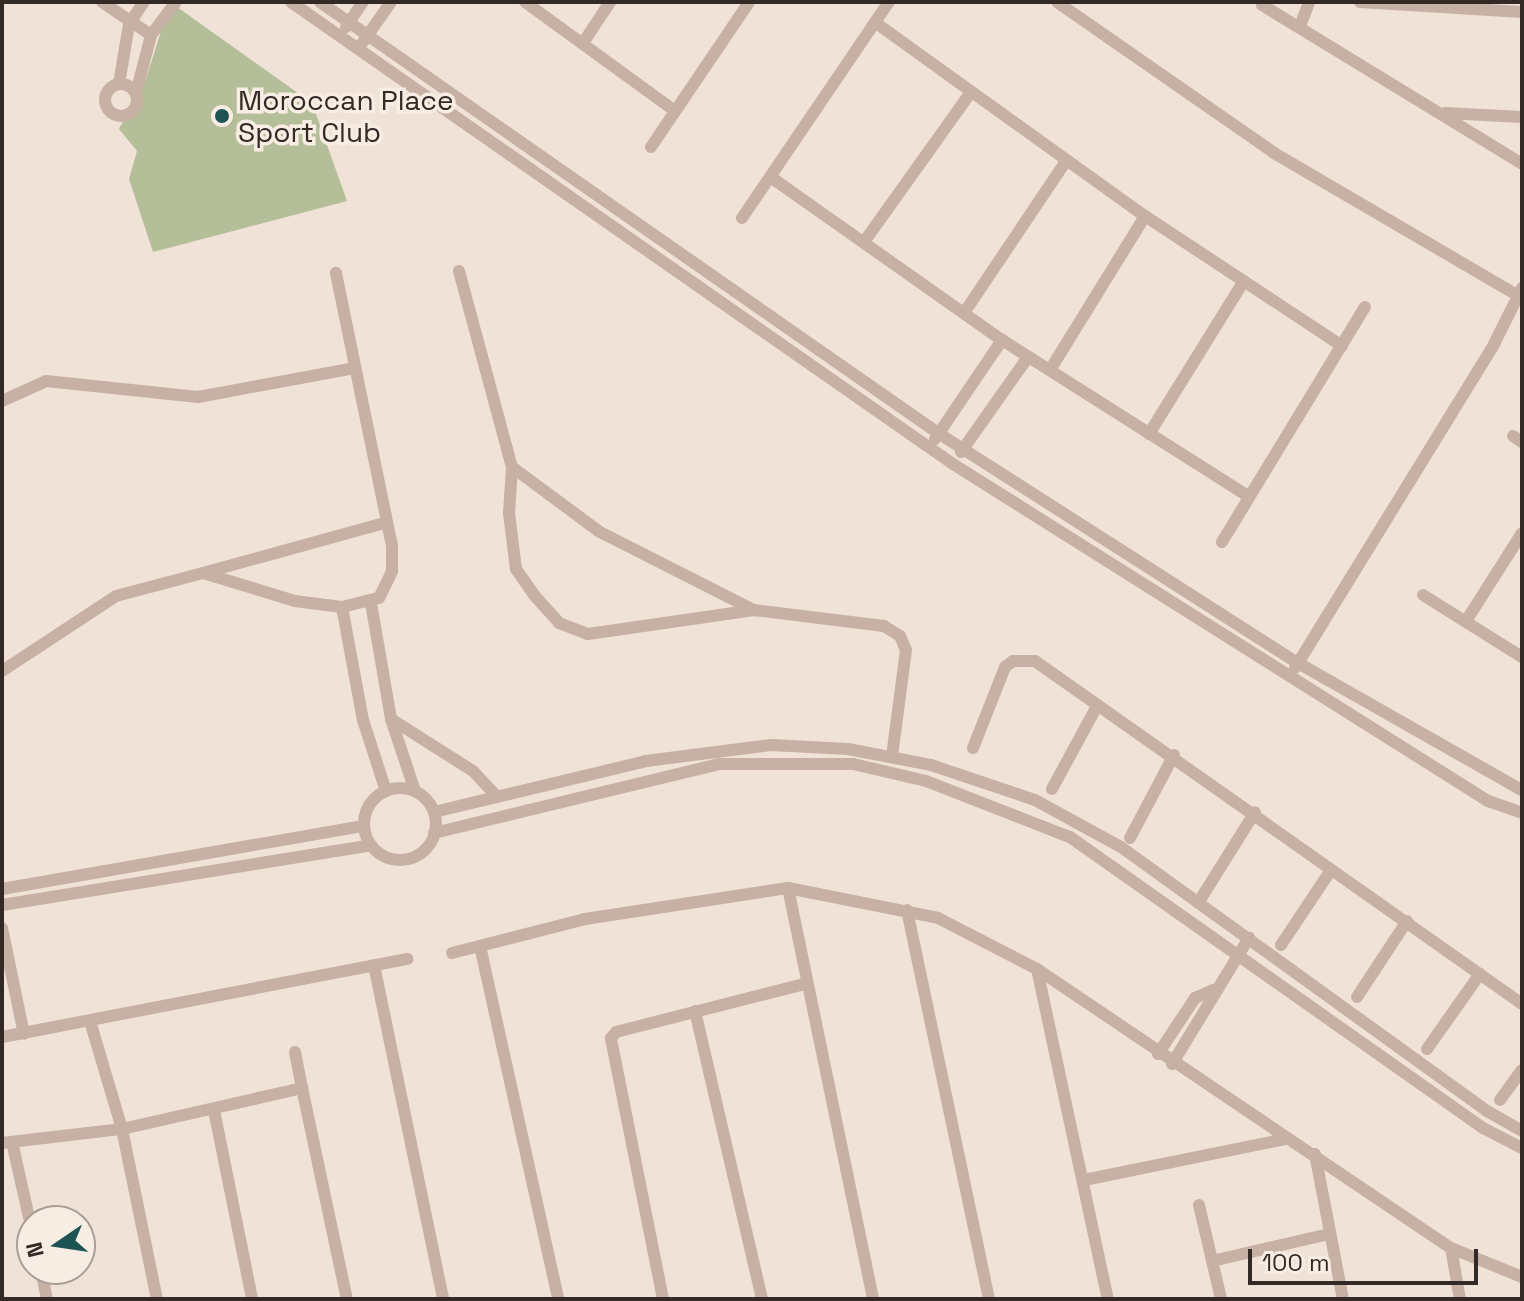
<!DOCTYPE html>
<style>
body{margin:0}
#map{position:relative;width:1524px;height:1301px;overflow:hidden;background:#f0e2d7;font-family:"Space Grotesk",sans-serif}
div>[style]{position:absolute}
.green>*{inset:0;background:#b4be98}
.street>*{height:12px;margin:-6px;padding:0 6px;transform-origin:6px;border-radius:6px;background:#c7b1a4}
.street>.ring{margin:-6px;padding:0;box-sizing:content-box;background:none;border:12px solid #c7b1a4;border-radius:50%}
.dots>*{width:22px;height:22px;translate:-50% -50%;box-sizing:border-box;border:4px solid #f8ede3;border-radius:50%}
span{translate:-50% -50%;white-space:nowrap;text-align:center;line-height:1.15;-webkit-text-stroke:7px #f8ede3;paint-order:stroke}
.poi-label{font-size:28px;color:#332925}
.left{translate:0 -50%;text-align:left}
.frame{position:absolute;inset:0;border:4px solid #332925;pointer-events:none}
.north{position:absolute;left:16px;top:1205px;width:80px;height:80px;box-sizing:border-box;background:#f8ede3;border:2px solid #a99f97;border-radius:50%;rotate:257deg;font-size:22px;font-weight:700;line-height:32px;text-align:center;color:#332925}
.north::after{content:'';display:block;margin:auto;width:28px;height:36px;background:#1d5352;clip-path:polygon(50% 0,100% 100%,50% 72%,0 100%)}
.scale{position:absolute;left:1248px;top:1249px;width:230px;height:36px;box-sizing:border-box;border:4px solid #332925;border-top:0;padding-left:10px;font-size:24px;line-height:28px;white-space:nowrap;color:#332925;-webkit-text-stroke:6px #f8ede3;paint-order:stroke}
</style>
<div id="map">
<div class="green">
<i style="clip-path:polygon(170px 2px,312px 103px,347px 201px,153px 252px,129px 179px,137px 151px,119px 129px,146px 79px)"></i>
</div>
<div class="street">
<i style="left:102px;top:2px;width:59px;rotate:34deg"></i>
<i style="left:291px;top:2px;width:807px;rotate:34.91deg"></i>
<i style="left:953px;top:464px;width:632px;rotate:32.21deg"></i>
<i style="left:1488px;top:801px;width:36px;rotate:19deg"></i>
<i style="left:320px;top:2px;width:753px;rotate:34.89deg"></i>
<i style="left:938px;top:433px;width:427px;rotate:32.6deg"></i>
<i style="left:1298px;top:663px;width:257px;rotate:29.6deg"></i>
<i style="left:525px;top:2px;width:185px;rotate:36deg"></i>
<i style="left:1057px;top:2px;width:264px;rotate:34.8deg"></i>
<i style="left:1274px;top:153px;width:287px;rotate:30.3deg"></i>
<i style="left:1360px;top:2px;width:162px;rotate:3.5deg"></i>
<i style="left:1262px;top:5px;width:305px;rotate:31.4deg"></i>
<i style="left:876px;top:23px;width:331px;rotate:35.7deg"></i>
<i style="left:1145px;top:216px;width:236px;rotate:33.4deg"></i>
<i style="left:1300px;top:26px;width:26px;rotate:-69deg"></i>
<i style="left:346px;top:27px;width:30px;rotate:-56deg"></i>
<i style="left:363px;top:42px;width:49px;rotate:-55deg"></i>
<i style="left:583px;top:43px;width:49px;rotate:-56.6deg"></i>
<i class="ring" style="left:105px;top:84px;width:20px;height:20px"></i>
<i style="left:119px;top:84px;width:61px;rotate:-80.5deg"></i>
<i style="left:129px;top:24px;width:27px;rotate:-56deg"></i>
<i style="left:136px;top:93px;width:60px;rotate:-75.5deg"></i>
<i style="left:151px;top:35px;width:41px;rotate:-52.9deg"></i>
<i style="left:1445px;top:113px;width:77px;rotate:3deg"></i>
<i style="left:651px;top:147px;width:175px;rotate:-55.9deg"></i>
<i style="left:772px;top:178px;width:281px;rotate:35.2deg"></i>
<i style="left:1002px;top:340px;width:291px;rotate:32.4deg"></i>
<i style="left:742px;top:218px;width:261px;rotate:-55.8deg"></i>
<i style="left:864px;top:242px;width:184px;rotate:-54.5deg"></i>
<i style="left:459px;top:271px;width:203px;rotate:74.9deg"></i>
<i style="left:512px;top:467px;width:46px;rotate:93.7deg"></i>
<i style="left:509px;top:513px;width:56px;rotate:82.9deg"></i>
<i style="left:516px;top:569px;width:32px;rotate:55deg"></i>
<i style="left:534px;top:595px;width:38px;rotate:48deg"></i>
<i style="left:559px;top:623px;width:31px;rotate:21deg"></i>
<i style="left:588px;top:634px;width:168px;rotate:-8.2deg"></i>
<i style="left:754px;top:610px;width:131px;rotate:7deg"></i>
<i style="left:884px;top:626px;width:19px;rotate:32deg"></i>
<i style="left:900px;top:636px;width:15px;rotate:67deg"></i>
<i style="left:906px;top:650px;width:108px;rotate:97.5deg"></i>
<i style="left:964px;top:313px;width:184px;rotate:-56.1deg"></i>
<i style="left:1050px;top:370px;width:181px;rotate:-58.3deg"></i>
<i style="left:2px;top:401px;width:48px;rotate:-24.4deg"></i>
<i style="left:46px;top:381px;width:153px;rotate:6deg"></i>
<i style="left:198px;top:397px;width:159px;rotate:-10.5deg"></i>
<i style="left:1149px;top:434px;width:180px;rotate:-58.2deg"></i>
<i style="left:1513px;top:436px;width:11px;rotate:34deg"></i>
<i style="left:935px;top:439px;width:120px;rotate:-55.9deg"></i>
<i style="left:961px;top:452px;width:116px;rotate:-54.8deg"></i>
<i style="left:512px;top:467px;width:109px;rotate:36.5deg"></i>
<i style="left:600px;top:532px;width:173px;rotate:26.9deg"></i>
<i style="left:1222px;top:542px;width:275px;rotate:-58.7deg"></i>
<i style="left:203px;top:573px;width:189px;rotate:-15.4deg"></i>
<i style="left:1423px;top:595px;width:117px;rotate:32.1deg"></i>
<i style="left:371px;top:603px;width:118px;rotate:80.2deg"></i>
<i style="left:391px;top:719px;width:76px;rotate:71.6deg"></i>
<i style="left:342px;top:607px;width:115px;rotate:79.5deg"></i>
<i style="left:363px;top:720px;width:75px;rotate:72.1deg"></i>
<i style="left:1466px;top:621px;width:104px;rotate:-57.5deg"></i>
<i style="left:1295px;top:668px;width:380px;rotate:-58.4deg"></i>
<i style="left:1494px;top:344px;width:63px;rotate:-63.4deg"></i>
<i style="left:2px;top:671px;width:136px;rotate:-33.3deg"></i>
<i style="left:116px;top:596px;width:90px;rotate:-14.8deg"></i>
<i style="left:203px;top:573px;width:96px;rotate:16.9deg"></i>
<i style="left:295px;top:601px;width:47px;rotate:7.3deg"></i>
<i style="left:342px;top:607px;width:38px;rotate:-14deg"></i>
<i style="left:379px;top:598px;width:30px;rotate:-64deg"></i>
<i style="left:392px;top:571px;width:25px;rotate:-90deg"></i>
<i style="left:392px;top:546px;width:279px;rotate:-101.6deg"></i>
<i style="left:391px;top:719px;width:97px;rotate:32.4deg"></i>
<i style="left:473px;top:771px;width:35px;rotate:47deg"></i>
<i style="left:973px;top:748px;width:87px;rotate:-68.4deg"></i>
<i style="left:1005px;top:667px;width:10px;rotate:-37deg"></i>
<i style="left:1013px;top:661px;width:22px"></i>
<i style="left:1035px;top:661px;width:596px;rotate:35.16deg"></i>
<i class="ring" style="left:364px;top:788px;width:60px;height:60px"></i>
<i style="left:1052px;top:789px;width:94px;rotate:-61.5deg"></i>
<i style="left:434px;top:812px;width:218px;rotate:-13.5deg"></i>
<i style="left:646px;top:761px;width:126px;rotate:-7.3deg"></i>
<i style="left:771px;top:745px;width:77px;rotate:3deg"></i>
<i style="left:848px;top:749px;width:85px;rotate:10.9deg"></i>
<i style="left:931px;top:765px;width:110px;rotate:18.6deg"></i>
<i style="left:1035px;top:800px;width:98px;rotate:28.7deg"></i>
<i style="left:1121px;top:847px;width:451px;rotate:35.8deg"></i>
<i style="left:1487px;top:1111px;width:40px;rotate:29.7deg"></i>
<i style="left:434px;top:833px;width:294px;rotate:-13.6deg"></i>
<i style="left:720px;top:764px;width:133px"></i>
<i style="left:853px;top:764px;width:75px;rotate:13.1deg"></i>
<i style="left:926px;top:781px;width:155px;rotate:21.3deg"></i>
<i style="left:1070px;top:837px;width:505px;rotate:35.17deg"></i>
<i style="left:1483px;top:1128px;width:44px;rotate:27.1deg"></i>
<i style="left:1130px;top:838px;width:94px;rotate:-62.1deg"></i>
<i style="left:788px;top:888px;width:420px;rotate:78.3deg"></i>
<i style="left:2px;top:889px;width:367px;rotate:-9.9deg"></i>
<i style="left:1198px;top:903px;width:107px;rotate:-57.9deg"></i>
<i style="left:2px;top:905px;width:374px;rotate:-9.2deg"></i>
<i style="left:907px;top:910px;width:398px;rotate:78.1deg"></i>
<i style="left:2px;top:928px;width:108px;rotate:78.3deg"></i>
<i style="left:1281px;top:945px;width:90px;rotate:-56.3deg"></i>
<i style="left:480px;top:946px;width:362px;rotate:77.5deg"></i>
<i style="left:452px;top:953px;width:137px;rotate:-14.3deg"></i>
<i style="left:585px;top:919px;width:205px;rotate:-8.7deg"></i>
<i style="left:788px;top:888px;width:153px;rotate:11.3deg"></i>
<i style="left:938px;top:918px;width:111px;rotate:27.3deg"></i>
<i style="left:1037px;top:969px;width:499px;rotate:34deg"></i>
<i style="left:1451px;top:1248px;width:77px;rotate:22.2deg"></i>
<i style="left:374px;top:965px;width:341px;rotate:78.3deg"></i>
<i style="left:1037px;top:969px;width:338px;rotate:77.9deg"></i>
<i style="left:1357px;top:997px;width:91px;rotate:-56.7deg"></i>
<i style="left:695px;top:1011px;width:296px;rotate:76.9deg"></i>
<i style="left:90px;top:1021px;width:113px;rotate:73.5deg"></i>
<i style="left:122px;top:1129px;width:174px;rotate:78.4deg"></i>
<i style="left:2px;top:1037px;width:413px;rotate:-10.9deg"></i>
<i style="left:1427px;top:1049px;width:92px;rotate:-54.8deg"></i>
<i style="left:295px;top:1052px;width:37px;rotate:79deg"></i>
<i style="left:1158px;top:1054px;width:67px;rotate:-56.5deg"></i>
<i style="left:1195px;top:998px;width:20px;rotate:-24deg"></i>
<i style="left:1172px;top:1064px;width:148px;rotate:-58.6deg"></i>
<i style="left:1500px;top:1100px;width:37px;rotate:-54deg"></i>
<i style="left:214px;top:1110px;width:193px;rotate:78.6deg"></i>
<i style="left:12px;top:1142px;width:91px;rotate:77.3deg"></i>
<i style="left:2px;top:1143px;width:121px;rotate:-6.7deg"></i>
<i style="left:122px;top:1129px;width:185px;rotate:-12.8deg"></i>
<i style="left:302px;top:1088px;width:216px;rotate:78deg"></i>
<i style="left:1315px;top:1154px;width:148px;rotate:79.1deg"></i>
<i style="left:1084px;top:1180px;width:206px;rotate:-11.5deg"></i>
<i style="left:1199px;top:1205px;width:97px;rotate:76.8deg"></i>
<i style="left:1451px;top:1248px;width:52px;rotate:80deg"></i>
<i style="left:1212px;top:1261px;width:120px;rotate:-13deg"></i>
<i style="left:41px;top:1269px;width:31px;rotate:79deg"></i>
<i style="left:663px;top:1299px;width:266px;rotate:-101.3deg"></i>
<i style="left:611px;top:1038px;width:8px;rotate:-50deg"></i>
<i style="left:616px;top:1032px;width:195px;rotate:-14.3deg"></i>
</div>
<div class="dots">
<i style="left:222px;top:116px;background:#1d5352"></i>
</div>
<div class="poi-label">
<span class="left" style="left:238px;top:116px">Moroccan Place<br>Sport Club</span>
</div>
<div class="frame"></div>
<div class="north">N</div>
<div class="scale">100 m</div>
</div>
